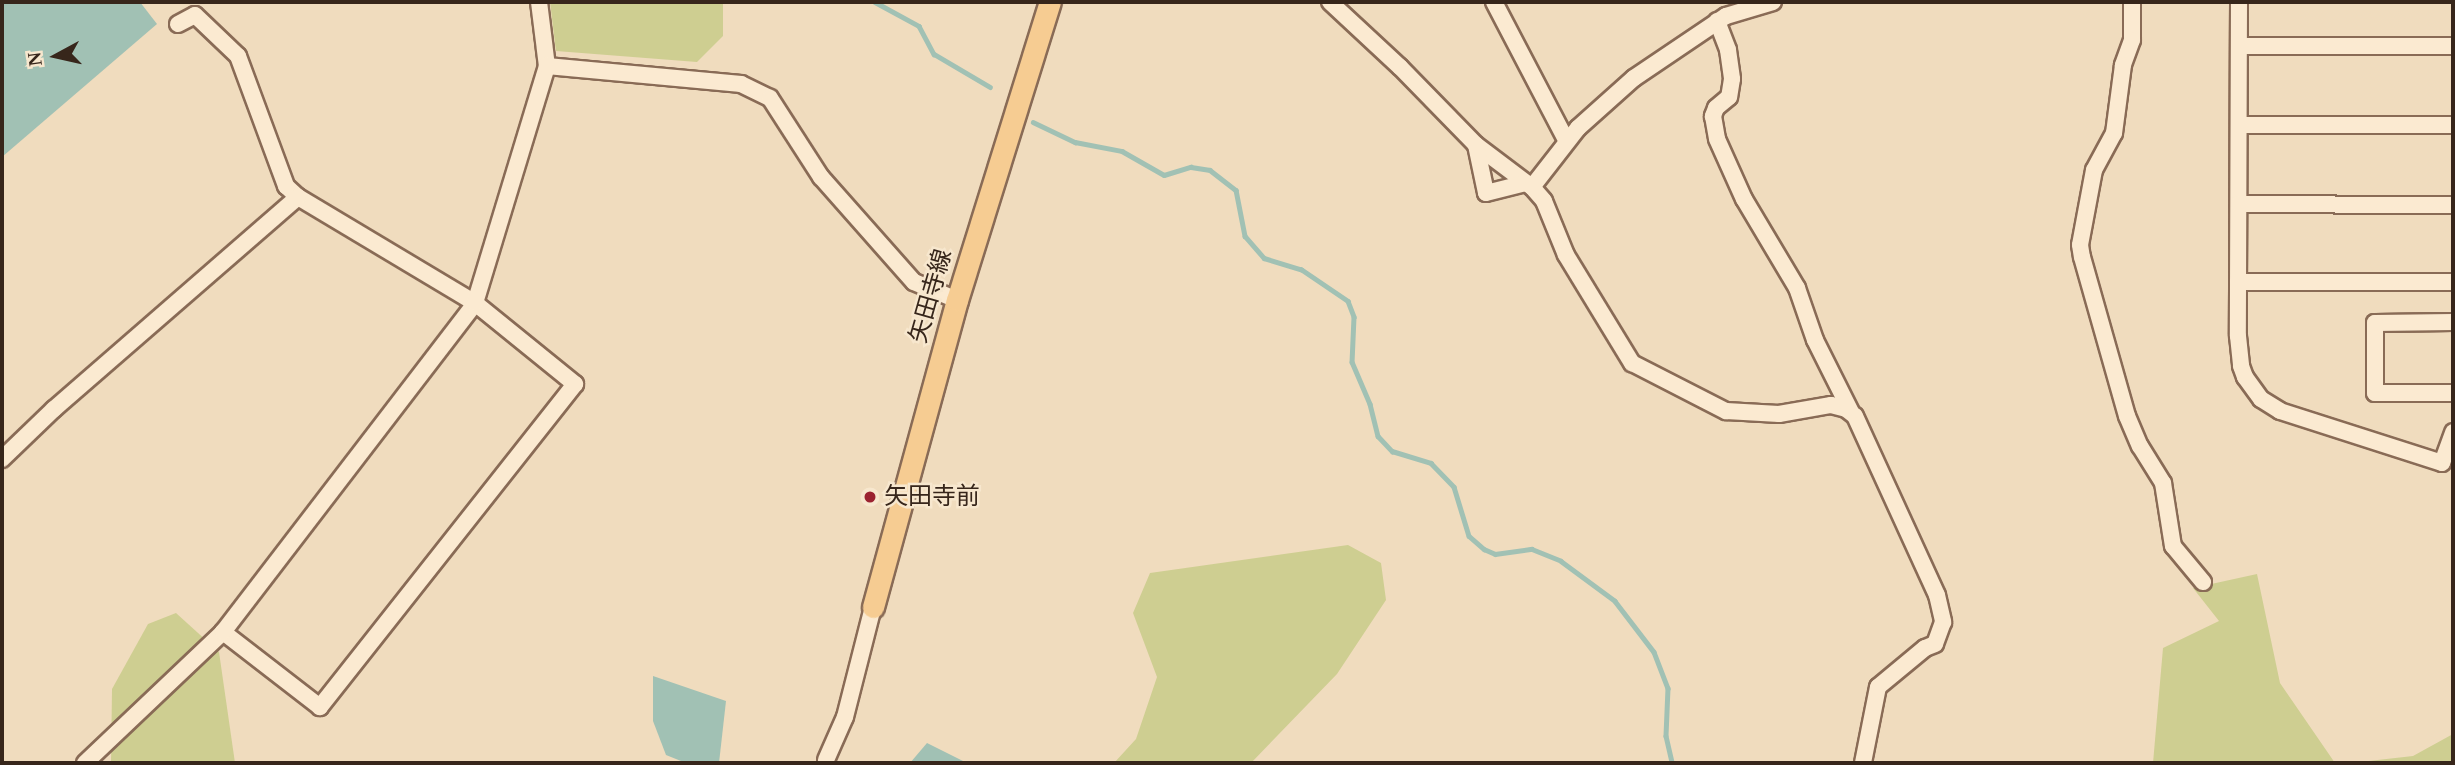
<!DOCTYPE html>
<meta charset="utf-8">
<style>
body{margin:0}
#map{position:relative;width:2455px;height:765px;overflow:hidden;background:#f0dcbe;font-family:"Times New Roman","Noto Sans JP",serif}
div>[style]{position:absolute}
.green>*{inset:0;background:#cece91}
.water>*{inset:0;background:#a1c1b4}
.stream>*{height:4.5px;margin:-2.25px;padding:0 2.25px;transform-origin:2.25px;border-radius:2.25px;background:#a1c1b4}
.roads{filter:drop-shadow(2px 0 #896b56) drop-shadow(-2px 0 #896b56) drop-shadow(0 2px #896b56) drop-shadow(0 -2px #896b56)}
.minor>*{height:16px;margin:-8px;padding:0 8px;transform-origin:8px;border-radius:8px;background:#fbead1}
.major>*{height:21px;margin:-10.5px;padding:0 10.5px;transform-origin:10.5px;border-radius:10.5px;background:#f6cc92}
.dots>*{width:19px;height:19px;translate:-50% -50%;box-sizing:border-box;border:4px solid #f7e7ce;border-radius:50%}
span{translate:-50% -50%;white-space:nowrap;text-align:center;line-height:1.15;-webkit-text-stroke:5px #f7e7ce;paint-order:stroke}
.street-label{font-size:24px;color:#37261b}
.poi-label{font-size:24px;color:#37261b}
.left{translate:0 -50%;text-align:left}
.frame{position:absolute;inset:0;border:4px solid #37261b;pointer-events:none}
.north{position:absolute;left:21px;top:21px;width:70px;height:70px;-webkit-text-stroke:5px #f7e7ce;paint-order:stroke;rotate:262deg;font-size:19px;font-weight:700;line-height:28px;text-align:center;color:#37261b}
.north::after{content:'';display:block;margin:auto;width:24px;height:32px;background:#37261b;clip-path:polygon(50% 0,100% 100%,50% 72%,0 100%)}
</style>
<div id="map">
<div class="green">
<i style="clip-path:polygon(550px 2px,723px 2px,723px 36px,697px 62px,556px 51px)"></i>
<i style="clip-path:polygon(1348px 545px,1381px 563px,1386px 600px,1337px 674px,1251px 763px,1114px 763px,1136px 739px,1157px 677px,1133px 613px,1150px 573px)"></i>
<i style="clip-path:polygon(2257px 574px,2280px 683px,2335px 763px,2153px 763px,2163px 648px,2219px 621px,2193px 588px)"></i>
<i style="clip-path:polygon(176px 613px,219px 652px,235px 763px,111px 763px,112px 689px,148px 624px)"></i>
<i style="clip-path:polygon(2453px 734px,2453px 763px,2351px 763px,2413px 756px)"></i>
</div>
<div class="water">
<i style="clip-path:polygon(2px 2px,140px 2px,157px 24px,2px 157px)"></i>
<i style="clip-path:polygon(653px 676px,726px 701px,719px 763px,686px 763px,666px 755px,653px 721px)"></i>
<i style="clip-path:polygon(927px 743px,967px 763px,910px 763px)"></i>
</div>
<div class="stream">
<i style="left:875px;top:2px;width:50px;rotate:28.6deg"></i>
<i style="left:919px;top:26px;width:32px;rotate:62deg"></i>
<i style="left:934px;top:54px;width:65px;rotate:30.5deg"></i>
<i style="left:1033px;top:122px;width:47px;rotate:25.5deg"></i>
<i style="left:1075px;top:142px;width:48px;rotate:10.8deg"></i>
<i style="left:1122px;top:151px;width:48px;rotate:29.7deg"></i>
<i style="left:1164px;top:175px;width:28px;rotate:-17deg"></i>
<i style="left:1191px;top:167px;width:19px;rotate:9deg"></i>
<i style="left:1210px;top:170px;width:33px;rotate:38deg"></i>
<i style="left:1236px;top:190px;width:47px;rotate:78.9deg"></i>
<i style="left:1245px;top:236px;width:29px;rotate:49deg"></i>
<i style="left:1264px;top:258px;width:39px;rotate:17deg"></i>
<i style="left:1301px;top:269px;width:57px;rotate:34.2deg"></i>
<i style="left:1348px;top:301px;width:17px;rotate:69deg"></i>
<i style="left:1354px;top:317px;width:45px;rotate:92.5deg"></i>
<i style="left:1352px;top:362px;width:46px;rotate:66.8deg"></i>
<i style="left:1370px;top:404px;width:33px;rotate:76deg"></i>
<i style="left:1378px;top:436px;width:21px;rotate:47deg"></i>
<i style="left:1392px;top:451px;width:41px;rotate:17.1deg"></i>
<i style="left:1431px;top:463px;width:33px;rotate:46deg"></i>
<i style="left:1454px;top:487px;width:51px;rotate:73deg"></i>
<i style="left:1469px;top:536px;width:20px;rotate:41deg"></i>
<i style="left:1484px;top:549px;width:12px;rotate:24deg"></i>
<i style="left:1495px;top:554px;width:37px;rotate:-8deg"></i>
<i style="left:1532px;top:549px;width:31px;rotate:22deg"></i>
<i style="left:1561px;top:561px;width:67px;rotate:36.5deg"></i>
<i style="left:1615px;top:601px;width:64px;rotate:52.6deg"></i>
<i style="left:1654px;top:652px;width:39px;rotate:69deg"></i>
<i style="left:1668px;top:688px;width:48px;rotate:92.4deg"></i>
<i style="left:1666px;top:736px;width:28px;rotate:77deg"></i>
</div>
<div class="roads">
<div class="minor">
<i style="left:539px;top:2px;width:64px;rotate:82.9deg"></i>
<i style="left:1330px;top:2px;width:96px;rotate:42.9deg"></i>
<i style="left:1400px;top:67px;width:109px;rotate:45.7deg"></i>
<i style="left:1476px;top:145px;width:70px;rotate:36.9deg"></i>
<i style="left:1532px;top:187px;width:18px;rotate:49deg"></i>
<i style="left:1544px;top:201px;width:58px;rotate:67.8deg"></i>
<i style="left:1566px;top:255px;width:127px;rotate:58.6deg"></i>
<i style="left:1632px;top:363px;width:106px;rotate:27.1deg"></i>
<i style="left:1726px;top:411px;width:53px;rotate:3.2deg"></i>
<i style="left:1779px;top:414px;width:53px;rotate:-9.8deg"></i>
<i style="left:1831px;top:405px;width:16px;rotate:15deg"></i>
<i style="left:1846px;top:409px;width:11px;rotate:38deg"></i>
<i style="left:1855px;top:416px;width:197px;rotate:65.4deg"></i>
<i style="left:1937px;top:595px;width:28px;rotate:77deg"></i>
<i style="left:1943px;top:622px;width:23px;rotate:110deg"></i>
<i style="left:1935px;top:644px;width:11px;rotate:158deg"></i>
<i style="left:1925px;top:648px;width:61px;rotate:140.3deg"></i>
<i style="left:1878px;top:687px;width:77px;rotate:101.2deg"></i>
<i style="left:1494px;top:2px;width:156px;rotate:62.4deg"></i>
<i style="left:2132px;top:2px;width:38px;rotate:90deg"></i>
<i style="left:2132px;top:40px;width:27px;rotate:110deg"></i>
<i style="left:2123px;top:65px;width:69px;rotate:97.5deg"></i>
<i style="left:2114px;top:133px;width:42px;rotate:118.4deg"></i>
<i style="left:2094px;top:170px;width:76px;rotate:100.6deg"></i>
<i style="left:2080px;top:245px;width:12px;rotate:81deg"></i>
<i style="left:2082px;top:257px;width:165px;rotate:74.2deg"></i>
<i style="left:2127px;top:416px;width:33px;rotate:67deg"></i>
<i style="left:2140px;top:446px;width:44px;rotate:58.1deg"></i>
<i style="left:2163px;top:483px;width:64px;rotate:81deg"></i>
<i style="left:2173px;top:546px;width:47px;rotate:50.2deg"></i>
<i style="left:2239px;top:2px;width:334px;rotate:90.2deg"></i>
<i style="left:2238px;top:336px;width:30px;rotate:84deg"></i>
<i style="left:2241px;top:366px;width:12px;rotate:70deg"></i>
<i style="left:2245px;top:377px;width:27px;rotate:54deg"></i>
<i style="left:2261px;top:399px;width:22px;rotate:32deg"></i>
<i style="left:2280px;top:411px;width:170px;rotate:17.8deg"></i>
<i style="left:2442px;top:463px;width:33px;rotate:-70deg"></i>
<i style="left:1717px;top:21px;width:31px;rotate:69deg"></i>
<i style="left:1728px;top:50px;width:29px;rotate:82deg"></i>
<i style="left:1732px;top:79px;width:18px;rotate:99deg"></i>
<i style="left:1729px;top:97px;width:17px;rotate:140deg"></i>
<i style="left:1716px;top:108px;width:9px;rotate:111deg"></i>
<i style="left:1713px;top:116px;width:23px;rotate:80deg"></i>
<i style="left:1717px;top:139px;width:66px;rotate:65.8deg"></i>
<i style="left:1744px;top:199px;width:104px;rotate:59.2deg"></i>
<i style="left:1797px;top:288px;width:55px;rotate:70.9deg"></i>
<i style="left:1815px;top:340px;width:80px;rotate:63.4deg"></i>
<i style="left:178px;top:24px;width:19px;rotate:-28deg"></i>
<i style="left:195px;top:15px;width:59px;rotate:43.6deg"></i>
<i style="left:238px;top:56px;width:139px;rotate:69.7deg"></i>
<i style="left:286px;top:186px;width:16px;rotate:43deg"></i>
<i style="left:298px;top:197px;width:206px;rotate:30.9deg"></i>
<i style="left:475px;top:303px;width:129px;rotate:39deg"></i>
<i style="left:575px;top:384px;width:412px;rotate:128.3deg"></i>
<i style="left:320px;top:707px;width:123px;rotate:-142.3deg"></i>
<i style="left:2239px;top:46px;width:214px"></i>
<i style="left:2239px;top:125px;width:214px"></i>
<i style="left:1476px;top:145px;width:49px;rotate:78.2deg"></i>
<i style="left:1486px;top:193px;width:41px;rotate:-14deg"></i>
<i style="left:1532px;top:187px;width:75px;rotate:-52.1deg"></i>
<i style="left:1578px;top:128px;width:75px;rotate:-41.8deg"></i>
<i style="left:1634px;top:78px;width:111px;rotate:-34deg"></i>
<i style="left:1726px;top:16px;width:49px;rotate:-16.6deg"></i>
<i style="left:2239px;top:204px;width:214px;rotate:0.3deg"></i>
<i style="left:2238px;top:282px;width:215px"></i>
<i style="left:2453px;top:322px;width:78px;rotate:179.3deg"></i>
<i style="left:2375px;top:323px;width:70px;rotate:90deg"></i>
<i style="left:2375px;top:393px;width:78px"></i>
<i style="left:2px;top:459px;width:72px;rotate:-43.9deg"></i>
<i style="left:54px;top:409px;width:323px;rotate:-41deg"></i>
<i style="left:826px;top:760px;width:47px;rotate:-66.2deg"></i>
<i style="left:845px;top:717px;width:114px;rotate:-75.7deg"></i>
<i style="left:85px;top:763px;width:190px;rotate:-43.5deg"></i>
<i style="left:223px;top:632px;width:414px;rotate:-52.5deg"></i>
<i style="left:475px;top:303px;width:248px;rotate:-73.1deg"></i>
<i style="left:547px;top:66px;width:195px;rotate:5.3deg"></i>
<i style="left:741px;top:84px;width:32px;rotate:26deg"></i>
<i style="left:770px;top:98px;width:94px;rotate:57.2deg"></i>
<i style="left:821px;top:177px;width:140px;rotate:48.5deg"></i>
<i style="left:914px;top:282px;width:47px;rotate:22.7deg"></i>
</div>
<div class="major">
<i style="left:873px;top:607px;width:318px;rotate:-74.7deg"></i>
<i style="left:957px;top:300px;width:312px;rotate:-72.7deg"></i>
</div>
</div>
<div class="dots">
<i style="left:870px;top:497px;background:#9b2230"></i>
</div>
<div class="street-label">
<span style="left:931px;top:296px;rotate:-74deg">矢田寺線</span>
</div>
<div class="poi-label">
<span class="left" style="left:884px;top:497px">矢田寺前</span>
</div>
<div class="frame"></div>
<div class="north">N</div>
</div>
